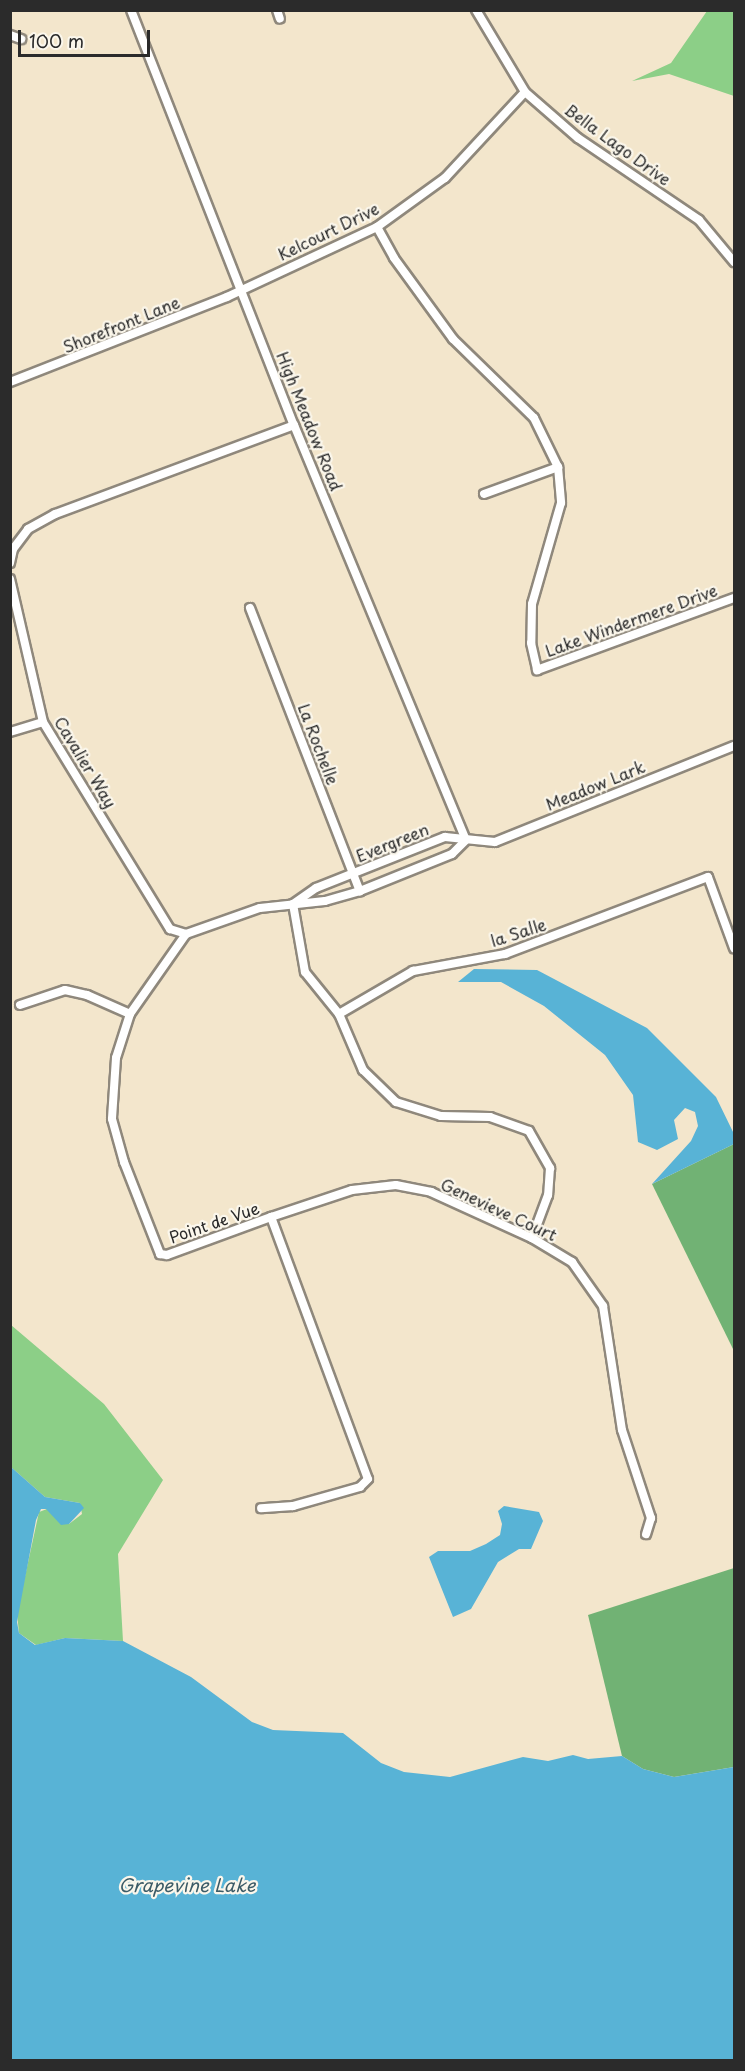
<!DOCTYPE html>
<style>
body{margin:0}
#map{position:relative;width:745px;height:2071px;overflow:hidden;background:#f3e6cc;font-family:"Playpen Sans",sans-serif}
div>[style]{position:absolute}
.green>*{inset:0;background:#8ccf87}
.forest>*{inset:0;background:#71b274}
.water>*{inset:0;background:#58b3d6}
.roads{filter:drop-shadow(2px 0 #8f887c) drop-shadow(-2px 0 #8f887c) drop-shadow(0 2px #8f887c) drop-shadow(0 -2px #8f887c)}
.street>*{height:8px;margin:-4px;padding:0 4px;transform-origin:4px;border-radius:4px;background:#fff}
span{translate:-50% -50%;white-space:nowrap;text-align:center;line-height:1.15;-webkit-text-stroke:4.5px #fbf7ec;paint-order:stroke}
.street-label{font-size:16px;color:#2b2b2b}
.water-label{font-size:18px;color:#3b5b67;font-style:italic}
.frame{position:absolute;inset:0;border:12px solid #2b2b2b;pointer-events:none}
.scale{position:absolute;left:18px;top:30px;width:132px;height:27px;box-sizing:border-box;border:3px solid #2b2b2b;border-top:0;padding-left:8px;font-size:18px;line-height:21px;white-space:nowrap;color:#2b2b2b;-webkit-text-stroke:4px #fbf7ec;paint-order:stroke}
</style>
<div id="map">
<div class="green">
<i style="clip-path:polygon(707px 11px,734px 11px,734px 96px,669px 74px,632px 81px,671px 63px)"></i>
<i style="clip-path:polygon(11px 1325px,104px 1404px,163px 1480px,118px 1554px,123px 1641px,65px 1638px,36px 1645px,19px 1633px,17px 1613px,39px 1512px,47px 1509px,69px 1524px,82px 1514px,80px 1503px,45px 1497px,11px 1467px)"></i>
</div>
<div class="forest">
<i style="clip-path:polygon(734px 1144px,734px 1351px,652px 1184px)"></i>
<i style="clip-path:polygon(734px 1568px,734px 1767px,674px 1777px,643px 1769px,622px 1756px,588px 1615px)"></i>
</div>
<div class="water">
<i style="clip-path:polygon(474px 969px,537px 970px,647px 1028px,716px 1097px,734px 1134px,734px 1144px,652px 1184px,691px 1141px,698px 1126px,695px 1112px,685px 1108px,674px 1120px,678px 1139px,657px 1150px,638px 1142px,633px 1095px,605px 1055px,544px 1006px,501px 982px,458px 982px)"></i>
<i style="clip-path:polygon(11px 1467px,45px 1497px,80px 1503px,84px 1508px,69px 1524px,61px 1525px,46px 1509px,41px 1509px,36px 1520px,17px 1622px,19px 1633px,35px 1645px,65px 1638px,123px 1641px,191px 1677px,252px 1722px,273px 1730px,343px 1733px,381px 1763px,404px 1772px,450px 1777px,523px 1757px,548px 1761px,573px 1755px,588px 1759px,622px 1756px,643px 1769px,674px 1777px,734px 1767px,734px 2060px,11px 2060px)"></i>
<i style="clip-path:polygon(504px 1506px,539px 1512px,543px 1521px,531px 1549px,519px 1549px,498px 1562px,471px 1609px,453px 1617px,429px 1557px,438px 1551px,470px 1551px,486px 1544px,500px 1535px,502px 1524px,498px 1511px)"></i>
</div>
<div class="roads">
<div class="street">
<i style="left:131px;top:10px;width:446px;rotate:68.6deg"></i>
<i style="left:294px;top:425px;width:449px;rotate:67.5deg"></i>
<i style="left:277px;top:10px;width:9px;rotate:72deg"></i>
<i style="left:476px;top:10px;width:96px;rotate:59.1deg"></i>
<i style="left:525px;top:92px;width:70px;rotate:41deg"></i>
<i style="left:578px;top:138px;width:146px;rotate:34.1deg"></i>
<i style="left:699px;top:220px;width:55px;rotate:50.2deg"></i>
<i style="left:10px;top:35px;width:12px;rotate:20deg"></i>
<i style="left:377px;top:227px;width:35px;rotate:61deg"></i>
<i style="left:394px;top:258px;width:100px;rotate:53.9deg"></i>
<i style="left:453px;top:339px;width:113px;rotate:44.3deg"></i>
<i style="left:534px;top:418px;width:55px;rotate:63.9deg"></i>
<i style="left:558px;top:467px;width:36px;rotate:85deg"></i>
<i style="left:561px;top:503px;width:105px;rotate:106deg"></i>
<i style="left:532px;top:604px;width:39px;rotate:91deg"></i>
<i style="left:531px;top:643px;width:28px;rotate:77deg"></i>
<i style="left:537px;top:670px;width:210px;rotate:-20.1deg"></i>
<i style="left:10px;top:382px;width:233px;rotate:-21.4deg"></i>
<i style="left:227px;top:297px;width:166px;rotate:-25deg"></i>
<i style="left:377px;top:227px;width:84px;rotate:-35.8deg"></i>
<i style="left:445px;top:178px;width:117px;rotate:-47.1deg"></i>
<i style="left:484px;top:494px;width:79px;rotate:-20deg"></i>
<i style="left:10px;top:563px;width:14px;rotate:-78deg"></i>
<i style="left:13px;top:549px;width:25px;rotate:-53deg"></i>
<i style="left:28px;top:529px;width:31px;rotate:-29deg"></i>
<i style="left:55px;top:514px;width:255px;rotate:-20.4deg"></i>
<i style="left:10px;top:579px;width:147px;rotate:77deg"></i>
<i style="left:43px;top:722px;width:243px;rotate:58.5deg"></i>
<i style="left:170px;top:929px;width:17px;rotate:17deg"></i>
<i style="left:250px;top:608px;width:304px;rotate:68.8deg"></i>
<i style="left:10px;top:732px;width:34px;rotate:-17deg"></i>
<i style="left:293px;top:904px;width:69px;rotate:80deg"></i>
<i style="left:305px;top:972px;width:54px;rotate:51deg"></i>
<i style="left:339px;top:1014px;width:61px;rotate:66.8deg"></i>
<i style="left:363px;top:1070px;width:46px;rotate:44.1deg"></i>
<i style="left:396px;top:1102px;width:47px;rotate:17.3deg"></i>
<i style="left:441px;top:1116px;width:49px;rotate:1.2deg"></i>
<i style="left:490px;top:1117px;width:41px;rotate:19.7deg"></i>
<i style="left:529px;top:1131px;width:43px;rotate:60.4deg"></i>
<i style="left:550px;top:1168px;width:27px;rotate:94deg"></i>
<i style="left:548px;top:1195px;width:46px;rotate:110.4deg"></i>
<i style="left:293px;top:904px;width:28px;rotate:-35deg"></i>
<i style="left:316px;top:888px;width:139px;rotate:-21.6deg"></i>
<i style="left:445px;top:837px;width:50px;rotate:5.7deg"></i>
<i style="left:495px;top:842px;width:258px;rotate:-21.9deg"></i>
<i style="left:186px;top:934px;width:98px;rotate:125deg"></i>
<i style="left:130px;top:1014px;width:46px;rotate:107.7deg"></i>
<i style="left:116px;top:1058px;width:61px;rotate:93.8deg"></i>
<i style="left:112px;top:1119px;width:45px;rotate:74.4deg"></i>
<i style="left:124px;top:1162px;width:99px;rotate:68.6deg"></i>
<i style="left:160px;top:1254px;width:7px;rotate:8deg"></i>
<i style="left:167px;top:1255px;width:111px;rotate:-20.1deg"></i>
<i style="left:271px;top:1217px;width:279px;rotate:69.7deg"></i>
<i style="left:368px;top:1479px;width:11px;rotate:135deg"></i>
<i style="left:360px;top:1487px;width:70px;rotate:164.2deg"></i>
<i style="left:293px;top:1506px;width:32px;rotate:176deg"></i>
<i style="left:186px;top:934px;width:78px;rotate:-19.4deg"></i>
<i style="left:260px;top:908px;width:65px;rotate:-6.1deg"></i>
<i style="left:325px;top:901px;width:36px;rotate:-16deg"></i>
<i style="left:360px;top:891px;width:99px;rotate:-21.9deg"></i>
<i style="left:452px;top:854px;width:20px;rotate:-45deg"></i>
<i style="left:20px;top:1005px;width:47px;rotate:-18.4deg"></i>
<i style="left:65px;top:990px;width:23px;rotate:13deg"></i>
<i style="left:87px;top:995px;width:47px;rotate:23.8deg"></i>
<i style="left:339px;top:1014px;width:86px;rotate:-30.2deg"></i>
<i style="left:413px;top:971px;width:94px;rotate:-10.5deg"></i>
<i style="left:505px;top:954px;width:217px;rotate:-20.8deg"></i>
<i style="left:708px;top:877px;width:76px;rotate:69.9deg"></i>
<i style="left:271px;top:1217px;width:85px;rotate:-18.4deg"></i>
<i style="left:352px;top:1190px;width:44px;rotate:-6.5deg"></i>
<i style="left:396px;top:1185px;width:36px;rotate:11deg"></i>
<i style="left:431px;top:1192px;width:111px;rotate:24.5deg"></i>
<i style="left:532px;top:1238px;width:47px;rotate:31deg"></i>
<i style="left:572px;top:1262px;width:54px;rotate:54.8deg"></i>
<i style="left:603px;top:1306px;width:125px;rotate:81.3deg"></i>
<i style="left:622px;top:1430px;width:93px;rotate:71.8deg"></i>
<i style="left:651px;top:1518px;width:17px;rotate:107deg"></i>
</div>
</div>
<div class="street-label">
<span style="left:618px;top:144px;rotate:36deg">Bella Lago Drive</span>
<span style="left:328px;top:231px;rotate:-26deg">Kelcourt Drive</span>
<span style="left:121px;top:324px;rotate:-22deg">Shorefront Lane</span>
<span style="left:310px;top:421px;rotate:68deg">High Meadow Road</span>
<span style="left:631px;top:620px;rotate:-20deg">Lake Windermere Drive</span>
<span style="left:319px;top:744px;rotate:69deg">La Rochelle</span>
<span style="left:86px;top:762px;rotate:59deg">Cavalier Way</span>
<span style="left:595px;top:785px;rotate:-22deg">Meadow Lark</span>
<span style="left:392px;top:842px;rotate:-22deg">Evergreen</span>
<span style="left:518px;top:932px;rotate:-18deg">la Salle</span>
<span style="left:499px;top:1209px;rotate:25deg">Genevieve Court</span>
<span style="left:214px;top:1222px;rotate:-19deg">Point de Vue</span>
</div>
<div class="water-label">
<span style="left:187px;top:1885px">Grapevine Lake</span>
</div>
<div class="frame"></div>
<div class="scale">100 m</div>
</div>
